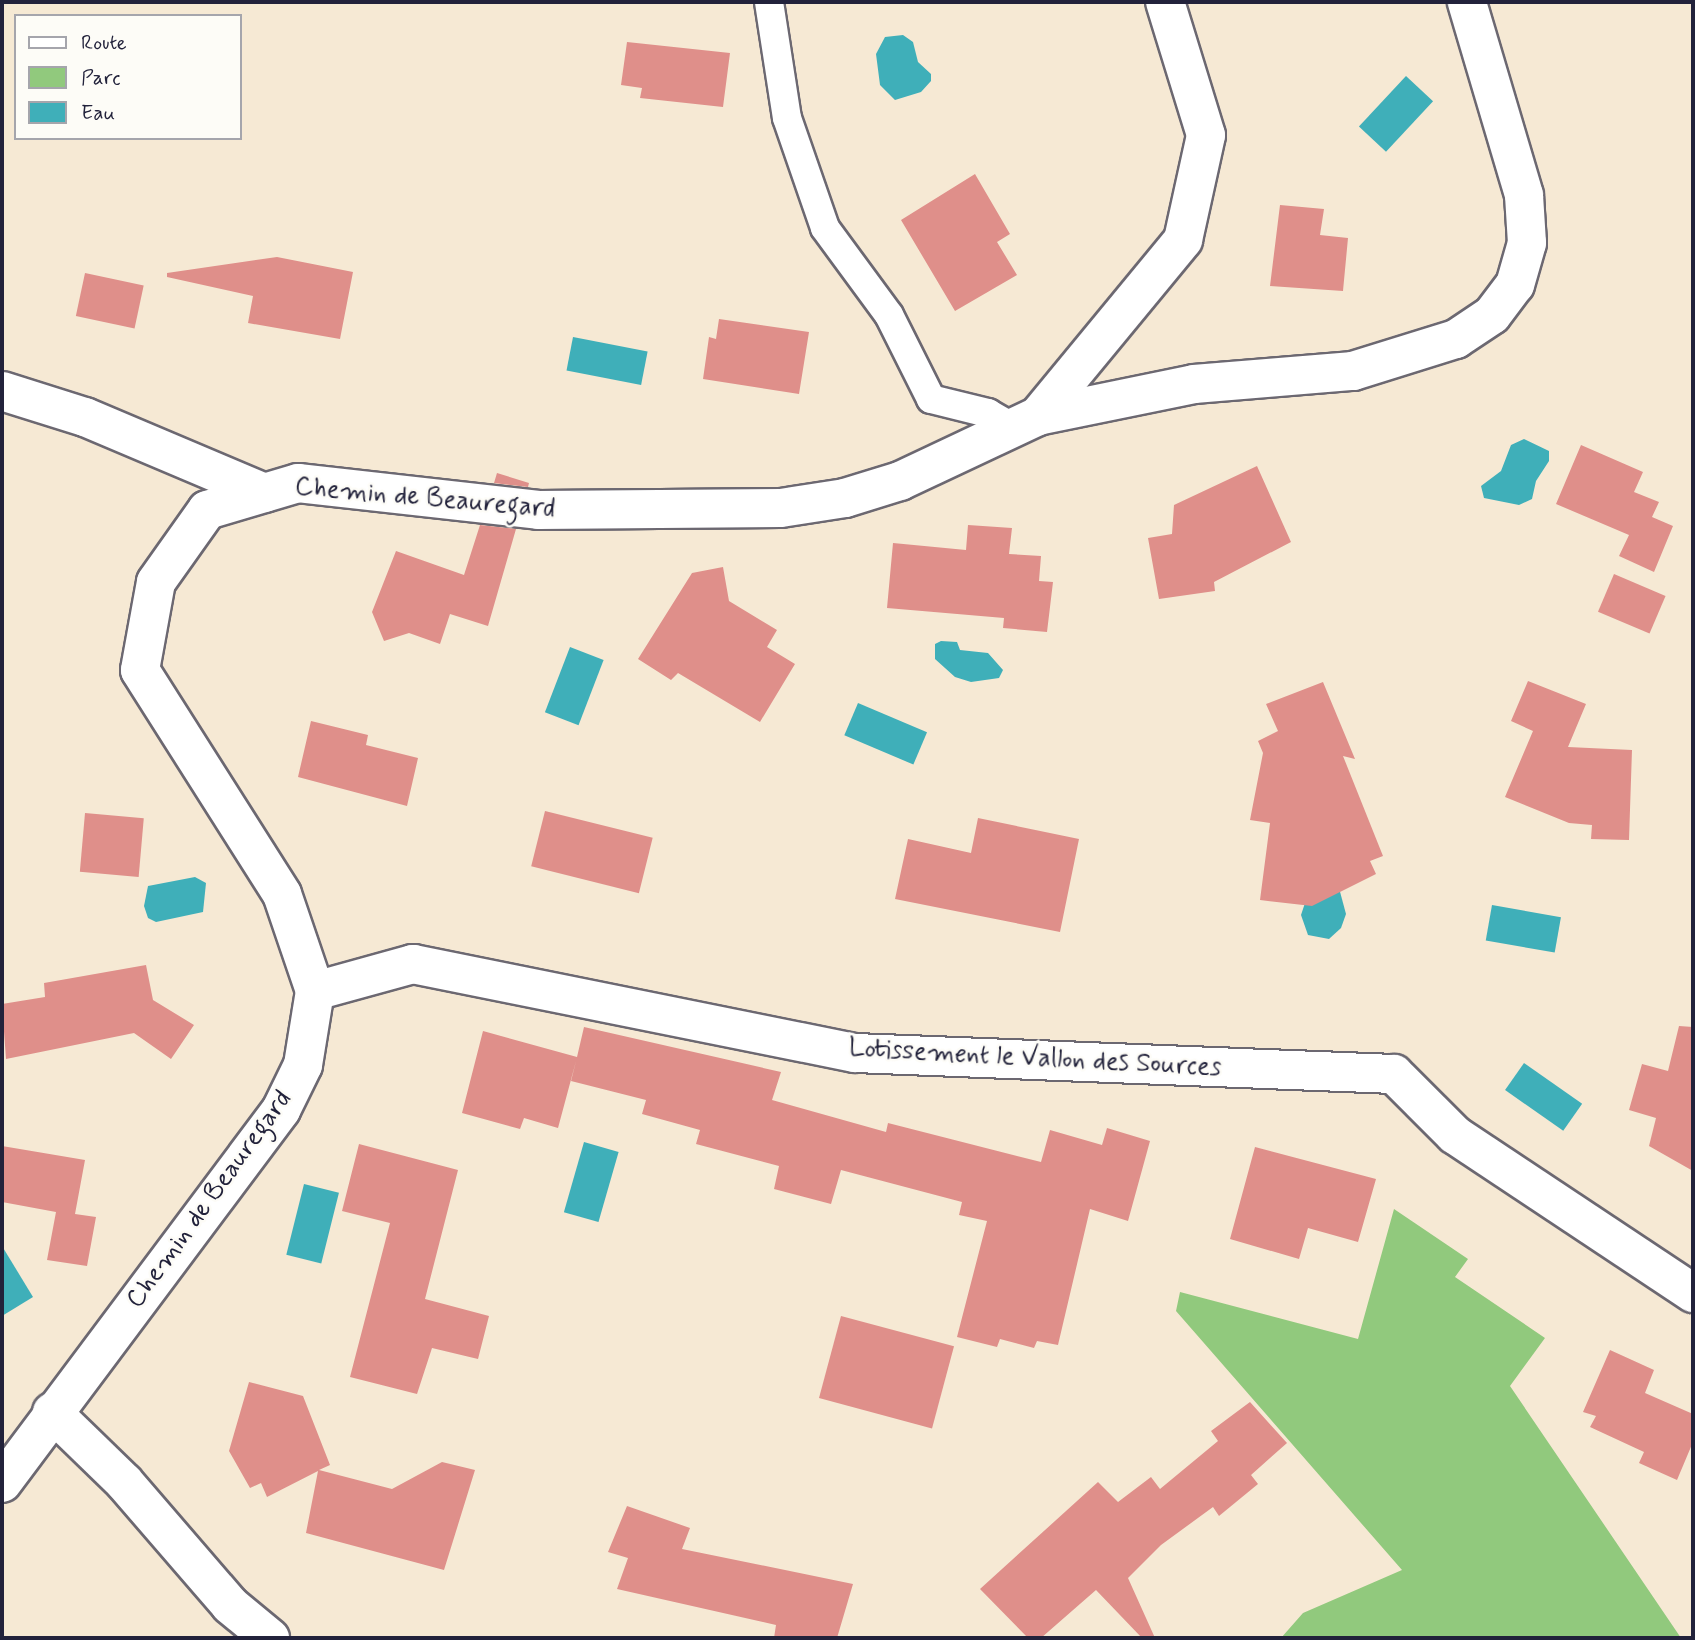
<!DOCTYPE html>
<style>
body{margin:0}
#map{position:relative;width:1695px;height:1640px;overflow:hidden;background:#f6e9d4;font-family:Mynerve,sans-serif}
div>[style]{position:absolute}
.green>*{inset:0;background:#91c97d}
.water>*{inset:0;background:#3fafb9;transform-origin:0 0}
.building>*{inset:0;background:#df8f8a;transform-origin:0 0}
.roads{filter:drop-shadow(2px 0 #6c6871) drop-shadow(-2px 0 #6c6871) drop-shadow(0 2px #6c6871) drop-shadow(0 -2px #6c6871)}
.service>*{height:28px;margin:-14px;padding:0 14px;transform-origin:14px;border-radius:14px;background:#fff}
.minor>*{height:38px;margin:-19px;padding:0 19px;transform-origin:19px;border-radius:19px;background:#fff}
span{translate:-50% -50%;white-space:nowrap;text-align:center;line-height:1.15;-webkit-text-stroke:5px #fdfcf7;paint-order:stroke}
.street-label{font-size:26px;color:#22223b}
.frame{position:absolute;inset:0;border:4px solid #22223b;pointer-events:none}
.legend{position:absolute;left:14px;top:14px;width:228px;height:126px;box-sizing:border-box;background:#fdfcf7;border:2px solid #a5a5ac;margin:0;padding:9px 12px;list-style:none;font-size:21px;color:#22223b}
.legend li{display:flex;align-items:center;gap:14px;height:35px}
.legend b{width:35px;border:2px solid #a5a5ac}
</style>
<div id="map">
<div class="green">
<i style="clip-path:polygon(1394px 1209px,1468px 1259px,1455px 1277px,1545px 1338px,1510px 1386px,1681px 1638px,1281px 1638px,1303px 1613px,1402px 1570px,1176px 1311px,1180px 1292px,1358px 1339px)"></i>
</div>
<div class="water">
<i style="clip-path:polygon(903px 35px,913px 42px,918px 62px,931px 74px,931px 81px,921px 92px,895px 100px,880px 85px,876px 54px,885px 37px)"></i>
<i style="left:1406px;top:76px;width:37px;height:69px;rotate:43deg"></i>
<i style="left:573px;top:337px;width:76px;height:34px;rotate:11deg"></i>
<i style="clip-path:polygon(1524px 439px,1549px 451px,1549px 461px,1536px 481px,1532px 499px,1519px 505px,1484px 498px,1481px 486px,1501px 471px,1511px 445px)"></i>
<i style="clip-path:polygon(941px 641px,957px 642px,960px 650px,988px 653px,1003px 670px,999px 678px,971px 682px,955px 677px,935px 659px,935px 644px)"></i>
<i style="left:570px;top:647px;width:36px;height:70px;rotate:21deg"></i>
<i style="left:858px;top:703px;width:75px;height:35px;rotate:23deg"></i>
<i style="clip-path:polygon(195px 877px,206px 883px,203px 912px,156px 922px,148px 918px,144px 906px,148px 886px)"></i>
<i style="clip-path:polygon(1339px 888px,1346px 914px,1341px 928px,1329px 939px,1308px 935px,1301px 915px,1306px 900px)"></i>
<i style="left:1492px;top:905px;width:70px;height:36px;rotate:10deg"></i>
<i style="left:1524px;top:1063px;width:71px;height:33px;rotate:35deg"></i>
<i style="left:584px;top:1142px;width:36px;height:73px;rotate:16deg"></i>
<i style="left:304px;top:1184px;width:36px;height:73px;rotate:14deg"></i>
<i style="clip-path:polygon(2px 1246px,33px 1297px,2px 1316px)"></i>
</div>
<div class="building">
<i style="clip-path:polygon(627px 42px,730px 53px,723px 107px,640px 98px,642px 88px,621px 85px)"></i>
<i style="clip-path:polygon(975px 174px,1010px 234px,997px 242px,1017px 275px,955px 311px,901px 220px)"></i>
<i style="clip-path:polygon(1280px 205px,1324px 209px,1320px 235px,1348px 238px,1343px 291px,1270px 286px)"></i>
<i style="clip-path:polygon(277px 257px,353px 272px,340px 339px,248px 323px,253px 296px,167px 277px,167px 273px)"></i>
<i style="left:85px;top:273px;width:60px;height:44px;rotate:12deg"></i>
<i style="clip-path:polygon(719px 319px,809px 332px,799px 394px,703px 379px,709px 337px,716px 339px)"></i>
<i style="clip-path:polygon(1581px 445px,1643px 472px,1634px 492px,1659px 502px,1652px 517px,1673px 526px,1654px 572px,1619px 556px,1629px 535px,1556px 504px)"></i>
<i style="clip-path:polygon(1257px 466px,1291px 542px,1214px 582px,1215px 591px,1159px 599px,1148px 538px,1172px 534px,1174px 505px)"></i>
<i style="clip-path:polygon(497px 473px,529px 483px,528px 487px,494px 483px)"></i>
<i style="clip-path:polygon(480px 525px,516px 529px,488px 626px,450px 614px,440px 644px,409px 633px,384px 641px,372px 612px,396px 551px,464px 575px)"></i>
<i style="clip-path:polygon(968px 525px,1012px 528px,1009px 554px,1041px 556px,1039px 581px,1053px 582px,1047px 632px,1003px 628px,1004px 618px,887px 608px,893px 543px,966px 550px)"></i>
<i style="clip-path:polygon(723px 567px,729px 601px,777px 630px,767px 647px,795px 664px,760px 722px,678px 673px,671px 680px,638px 659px,692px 573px)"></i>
<i style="left:1614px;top:574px;width:56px;height:41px;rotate:23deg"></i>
<i style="clip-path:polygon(1528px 681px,1586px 704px,1568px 747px,1632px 750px,1629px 840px,1591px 839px,1592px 825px,1569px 823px,1505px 797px,1533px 731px,1511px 721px)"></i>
<i style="clip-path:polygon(1323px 682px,1355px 759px,1343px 756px,1383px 856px,1370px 861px,1376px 874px,1312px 906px,1260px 900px,1270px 823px,1250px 820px,1263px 753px,1258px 741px,1278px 731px,1266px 704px)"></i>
<i style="clip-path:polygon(311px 721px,368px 735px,366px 745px,418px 758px,407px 806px,298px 777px)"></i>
<i style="left:545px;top:811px;width:111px;height:57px;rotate:14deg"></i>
<i style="left:85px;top:813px;width:59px;height:59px;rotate:5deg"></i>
<i style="clip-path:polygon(978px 818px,1079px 839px,1060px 932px,895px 899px,908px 839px,971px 853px)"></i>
<i style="clip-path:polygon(146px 965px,153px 1000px,194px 1025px,171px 1059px,134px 1033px,6px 1059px,2px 1004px,45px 997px,44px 983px)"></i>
<i style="clip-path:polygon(1679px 1026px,1693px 1027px,1693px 1171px,1649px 1146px,1656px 1118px,1629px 1110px,1642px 1064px,1668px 1071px)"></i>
<i style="clip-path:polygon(584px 1027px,781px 1072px,772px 1100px,886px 1132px,888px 1123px,1041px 1162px,1050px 1130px,1102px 1145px,1107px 1128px,1150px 1141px,1128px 1221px,1090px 1209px,1058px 1345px,1037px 1341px,1034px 1348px,1000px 1339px,997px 1347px,957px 1337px,987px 1221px,959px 1215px,962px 1202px,841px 1170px,831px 1204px,774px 1189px,779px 1166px,696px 1144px,700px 1130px,642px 1114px,646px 1100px,571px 1081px,576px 1061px,558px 1128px,524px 1118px,520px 1129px,462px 1113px,483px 1031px,577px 1057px)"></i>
<i style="clip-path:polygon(359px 1144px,458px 1170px,425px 1299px,489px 1316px,478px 1359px,432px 1348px,417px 1394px,350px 1377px,390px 1223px,342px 1211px)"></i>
<i style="clip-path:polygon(2px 1146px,85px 1160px,75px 1214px,96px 1217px,87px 1266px,47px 1260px,56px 1212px,2px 1202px)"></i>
<i style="clip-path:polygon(1255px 1147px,1376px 1179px,1358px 1242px,1308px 1228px,1299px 1259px,1230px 1239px)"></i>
<i style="left:841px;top:1316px;width:117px;height:85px;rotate:15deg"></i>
<i style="clip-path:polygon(1610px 1350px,1654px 1370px,1645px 1393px,1693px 1414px,1693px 1442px,1677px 1480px,1639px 1463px,1644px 1452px,1590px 1427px,1596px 1416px,1583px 1412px)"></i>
<i style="clip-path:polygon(249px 1382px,303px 1396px,330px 1465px,319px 1470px,392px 1489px,442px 1462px,475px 1470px,444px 1570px,306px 1533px,318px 1471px,267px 1497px,261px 1483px,250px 1488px,229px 1451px)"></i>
<i style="clip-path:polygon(1250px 1402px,1287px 1443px,1251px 1475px,1258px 1484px,1219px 1516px,1213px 1507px,1161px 1545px,1128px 1578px,1155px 1638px,1142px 1638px,1096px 1590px,1041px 1638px,1028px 1638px,980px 1589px,1098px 1482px,1118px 1502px,1151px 1477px,1160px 1489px,1218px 1441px,1211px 1431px)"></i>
<i style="clip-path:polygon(627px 1506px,690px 1528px,682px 1549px,853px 1584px,837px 1638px,774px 1638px,776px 1625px,617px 1589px,628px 1558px,608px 1552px)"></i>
</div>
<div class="roads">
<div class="service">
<i style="left:769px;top:2px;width:117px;rotate:81.2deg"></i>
<i style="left:787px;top:118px;width:116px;rotate:70.9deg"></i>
<i style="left:825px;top:228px;width:108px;rotate:53.7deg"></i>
<i style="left:889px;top:315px;width:94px;rotate:63.4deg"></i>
<i style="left:931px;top:399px;width:59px;rotate:13.8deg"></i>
<i style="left:988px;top:413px;width:30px;rotate:30deg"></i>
</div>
<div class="minor">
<i style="left:2px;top:391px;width:87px;rotate:17.4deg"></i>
<i style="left:85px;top:417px;width:195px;rotate:22.9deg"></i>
<i style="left:1038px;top:416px;width:159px;rotate:-11.6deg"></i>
<i style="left:1194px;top:384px;width:160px;rotate:-4.7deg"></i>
<i style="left:1353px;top:371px;width:108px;rotate:-17.3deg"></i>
<i style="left:1456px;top:339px;width:43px;rotate:-33.7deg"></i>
<i style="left:1492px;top:315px;width:38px;rotate:-53deg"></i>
<i style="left:1515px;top:285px;width:44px;rotate:-74.1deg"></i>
<i style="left:1527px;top:243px;width:48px;rotate:-93.6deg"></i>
<i style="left:1524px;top:195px;width:201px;rotate:-106.5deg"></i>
<i style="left:315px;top:991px;width:102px;rotate:-15.4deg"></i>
<i style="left:413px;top:964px;width:451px;rotate:11.4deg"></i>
<i style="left:855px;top:1053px;width:539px;rotate:2.23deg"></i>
<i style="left:1394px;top:1074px;width:86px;rotate:45deg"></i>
<i style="left:1455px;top:1135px;width:286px;rotate:33.6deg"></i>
<i style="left:52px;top:1412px;width:100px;rotate:44.2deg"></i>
<i style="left:124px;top:1482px;width:162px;rotate:49.2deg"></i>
<i style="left:230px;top:1605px;width:52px;rotate:39.5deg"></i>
<i style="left:2px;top:1483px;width:466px;rotate:-53.2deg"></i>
<i style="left:281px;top:1110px;width:50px;rotate:-63.9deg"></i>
<i style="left:303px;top:1065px;width:75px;rotate:-80.8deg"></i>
<i style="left:315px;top:991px;width:102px;rotate:-108.8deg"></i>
<i style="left:282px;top:894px;width:265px;rotate:-122.4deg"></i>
<i style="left:140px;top:670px;width:89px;rotate:-79.7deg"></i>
<i style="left:156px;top:582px;width:88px;rotate:-54.7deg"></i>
<i style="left:207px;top:510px;width:95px;rotate:-16.5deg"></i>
<i style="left:298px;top:483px;width:242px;rotate:6.4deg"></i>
<i style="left:538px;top:510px;width:243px;rotate:-0.5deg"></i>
<i style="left:781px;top:508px;width:65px;rotate:-8.9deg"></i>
<i style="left:845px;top:498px;width:58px;rotate:-17.2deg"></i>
<i style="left:900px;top:481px;width:153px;rotate:-25.2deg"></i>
<i style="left:1038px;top:416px;width:228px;rotate:-50.5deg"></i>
<i style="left:1183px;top:240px;width:107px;rotate:-77.6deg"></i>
<i style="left:1206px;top:135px;width:139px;rotate:-107.1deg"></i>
</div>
</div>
<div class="street-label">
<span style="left:425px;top:499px;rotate:5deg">Chemin de Beauregard</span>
<span style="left:1035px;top:1059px;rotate:3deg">Lotissement le Vallon des Sources</span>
<span style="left:210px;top:1200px;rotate:-54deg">Chemin de Beauregard</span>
</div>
<div class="frame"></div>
<ul class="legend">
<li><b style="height:9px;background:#fff"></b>Route</li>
<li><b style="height:19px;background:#91c97d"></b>Parc</li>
<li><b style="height:19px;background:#3fafb9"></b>Eau</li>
</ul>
</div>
